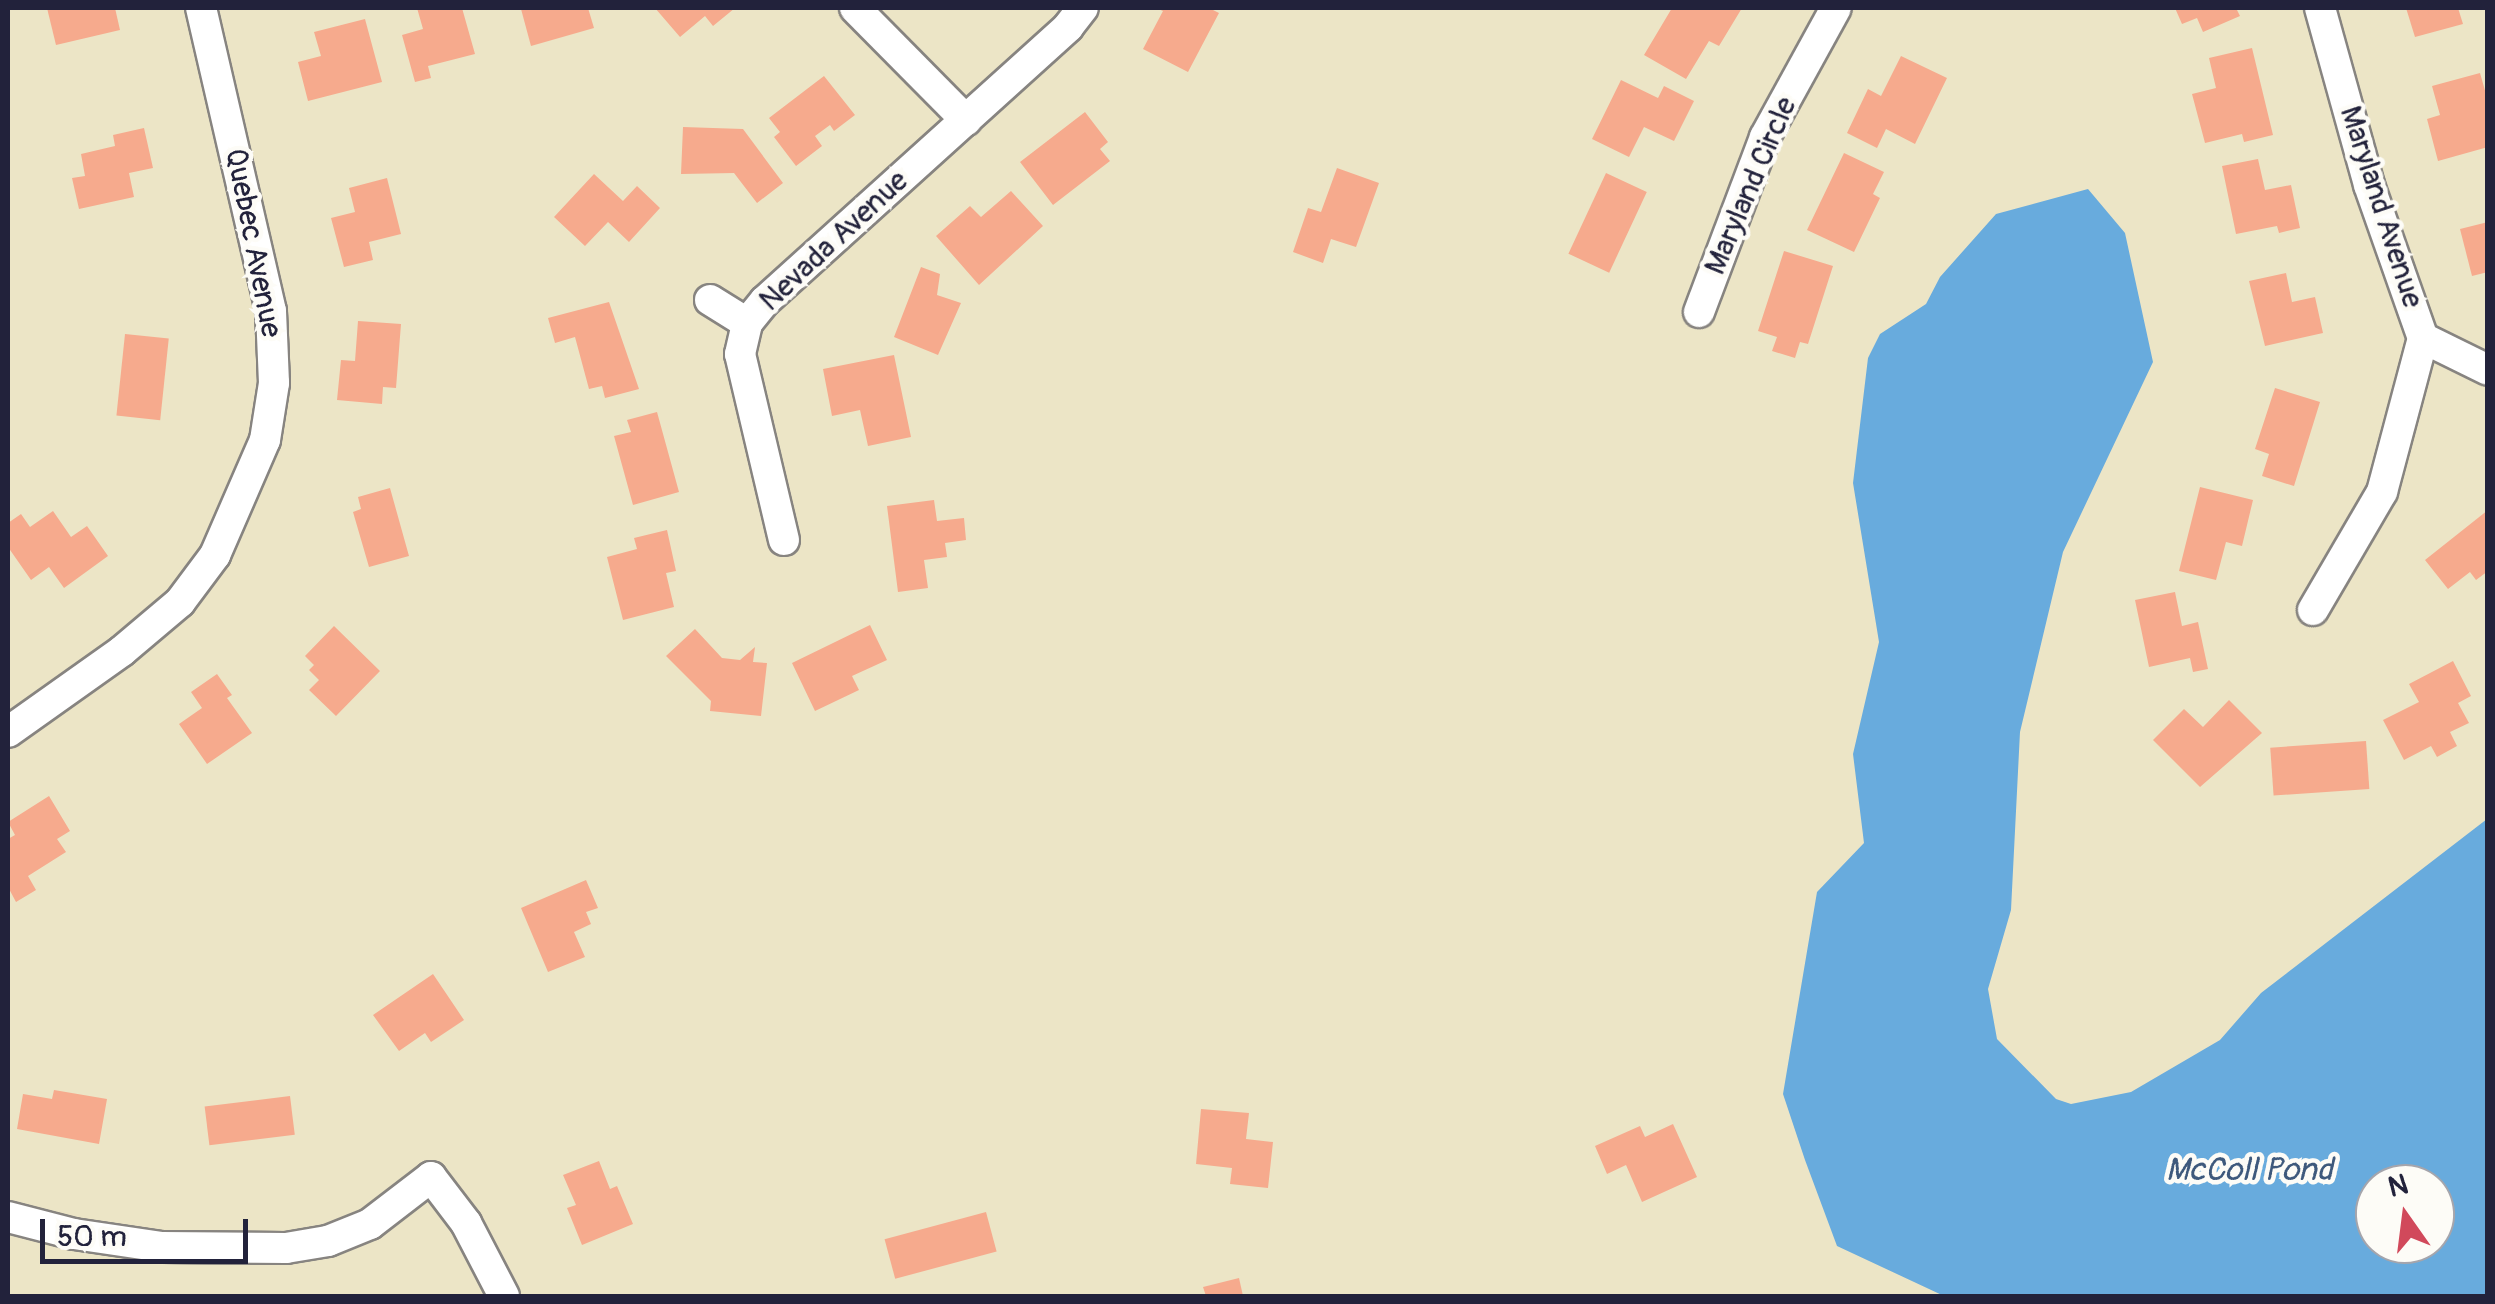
<!DOCTYPE html>
<style>
body{margin:0}
#map{position:relative;width:2495px;height:1304px;overflow:hidden;background:#ece5c6;font-family:Pangolin,sans-serif}
div>[style]{position:absolute}
.water>*{inset:0;background:#68abdd}
.building>*{inset:0;background:#f6aa8d;transform-origin:0 0}
.roads{filter:drop-shadow(2px 0 #878480) drop-shadow(-2px 0 #878480) drop-shadow(0 2px #878480) drop-shadow(0 -2px #878480)}
.street>*{height:30px;margin:-15px;padding:0 15px;transform-origin:15px;border-radius:15px;background:#fff}
span{translate:-50% -50%;white-space:nowrap;text-align:center;line-height:1.15;-webkit-text-stroke:9px #fdfcf7;paint-order:stroke}
.street-label{font-size:30px;color:#22223b}
.water-label{font-size:32px;color:#3e597c;font-style:italic}
.frame{position:absolute;inset:0;border:10px solid #22223b;pointer-events:none}
.north{position:absolute;left:2355px;top:1164px;width:100px;height:100px;box-sizing:border-box;background:#fdfcf7;border:2px solid #a5a5ac;border-radius:50%;rotate:346deg;font-size:28px;font-weight:700;line-height:40px;text-align:center;color:#22223b}
.north::after{content:'';display:block;margin:auto;width:35px;height:45px;background:#d1495b;clip-path:polygon(50% 0,100% 100%,50% 72%,0 100%)}
.scale{position:absolute;left:40px;top:1219px;width:208px;height:45px;box-sizing:border-box;border:5px solid #22223b;border-top:0;padding-left:12px;font-size:30px;line-height:35px;white-space:nowrap;color:#22223b;-webkit-text-stroke:8px #fdfcf7;paint-order:stroke}
</style>
<div id="map">
<div class="water">
<i style="clip-path:polygon(evenodd,2088px 189px,2125px 233px,2153px 362px,2063px 552px,2020px 732px,2011px 910px,1988px 989px,1997px 1039px,2056px 1099px,2071px 1104px,2131px 1092px,2220px 1040px,2261px 993px,2487px 819px,2487px 1296px,1944px 1296px,1837px 1246px,1805px 1160px,1783px 1094px,1817px 892px,1864px 843px,1853px 754px,1879px 642px,1853px 483px,1868px 358px,1880px 334px,1926px 304px,1940px 277px,1996px 214px,2088px 189px,2375px 1184px,2435px 1184px,2435px 1244px,2375px 1244px,2375px 1184px)"></i>
</div>
<div class="building">
<i style="clip-path:polygon(47px 8px,115px 8px,120px 30px,56px 45px)"></i>
<i style="clip-path:polygon(417px 8px,462px 8px,475px 54px,428px 66px,431px 78px,415px 82px,402px 35px,423px 29px)"></i>
<i style="clip-path:polygon(588px 8px,594px 28px,531px 46px,521px 9px)"></i>
<i style="clip-path:polygon(655px 8px,735px 8px,713px 26px,705px 16px,680px 37px)"></i>
<i style="clip-path:polygon(1156px 8px,1209px 8px,1219px 13px,1188px 72px,1143px 49px,1163px 11px)"></i>
<i style="clip-path:polygon(1672px 8px,1742px 8px,1719px 46px,1709px 41px,1686px 79px,1644px 55px)"></i>
<i style="clip-path:polygon(2175px 8px,2236px 8px,2240px 16px,2203px 32px,2197px 18px,2182px 24px)"></i>
<i style="clip-path:polygon(2406px 8px,2458px 8px,2463px 24px,2415px 37px)"></i>
<i style="clip-path:polygon(365px 19px,382px 82px,308px 101px,298px 62px,321px 56px,314px 32px)"></i>
<i style="clip-path:polygon(2252px 48px,2273px 135px,2244px 142px,2242px 134px,2205px 143px,2192px 94px,2216px 88px,2209px 58px)"></i>
<i style="clip-path:polygon(1901px 56px,1947px 78px,1915px 144px,1886px 129px,1877px 148px,1847px 133px,1868px 89px,1881px 96px)"></i>
<i style="clip-path:polygon(2480px 73px,2488px 101px,2488px 147px,2438px 161px,2427px 119px,2440px 115px,2432px 86px)"></i>
<i style="clip-path:polygon(824px 76px,855px 115px,834px 131px,830px 125px,815px 136px,822px 146px,796px 166px,774px 137px,780px 132px,769px 118px)"></i>
<i style="clip-path:polygon(1621px 80px,1658px 98px,1664px 86px,1694px 101px,1674px 141px,1644px 127px,1629px 157px,1592px 139px)"></i>
<i style="clip-path:polygon(1085px 112px,1108px 142px,1100px 149px,1110px 161px,1053px 205px,1020px 162px)"></i>
<i style="clip-path:polygon(683px 127px,743px 129px,783px 183px,757px 203px,734px 173px,681px 174px)"></i>
<i style="clip-path:polygon(144px 128px,153px 168px,129px 173px,134px 197px,79px 209px,72px 178px,85px 176px,81px 154px,115px 146px,113px 135px)"></i>
<i style="clip-path:polygon(1844px 153px,1884px 172px,1873px 194px,1880px 198px,1854px 252px,1807px 230px)"></i>
<i style="clip-path:polygon(2258px 159px,2265px 190px,2291px 185px,2300px 228px,2279px 233px,2277px 226px,2236px 234px,2222px 166px)"></i>
<i style="clip-path:polygon(1337px 168px,1379px 183px,1356px 247px,1331px 239px,1323px 263px,1293px 252px,1308px 208px,1321px 212px)"></i>
<i style="left:1606px;top:173px;width:45px;height:89px;rotate:25deg"></i>
<i style="clip-path:polygon(594px 174px,623px 201px,637px 186px,660px 208px,629px 242px,608px 222px,585px 246px,554px 217px)"></i>
<i style="clip-path:polygon(387px 178px,401px 234px,369px 242px,373px 260px,344px 267px,331px 218px,355px 212px,349px 188px)"></i>
<i style="clip-path:polygon(1011px 191px,1043px 226px,979px 285px,936px 236px,970px 206px,981px 217px)"></i>
<i style="clip-path:polygon(2488px 222px,2488px 272px,2472px 276px,2460px 229px)"></i>
<i style="clip-path:polygon(1784px 251px,1833px 266px,1808px 344px,1800px 342px,1795px 358px,1772px 351px,1777px 337px,1758px 331px)"></i>
<i style="clip-path:polygon(921px 267px,940px 274px,937px 295px,961px 303px,938px 355px,894px 337px)"></i>
<i style="clip-path:polygon(2286px 273px,2292px 302px,2315px 297px,2323px 333px,2265px 346px,2249px 281px)"></i>
<i style="clip-path:polygon(609px 302px,639px 389px,605px 398px,602px 386px,589px 389px,575px 337px,555px 343px,548px 318px)"></i>
<i style="clip-path:polygon(358px 321px,401px 324px,396px 388px,383px 387px,382px 404px,337px 400px,341px 360px,355px 361px)"></i>
<i style="left:125px;top:334px;width:44px;height:82px;rotate:6deg"></i>
<i style="clip-path:polygon(894px 355px,911px 437px,868px 446px,860px 410px,832px 416px,823px 369px)"></i>
<i style="clip-path:polygon(2275px 388px,2320px 402px,2294px 486px,2262px 476px,2269px 454px,2255px 449px)"></i>
<i style="clip-path:polygon(657px 412px,679px 492px,633px 505px,614px 436px,631px 432px,627px 420px)"></i>
<i style="clip-path:polygon(2200px 487px,2253px 500px,2242px 546px,2226px 542px,2216px 580px,2179px 571px)"></i>
<i style="clip-path:polygon(390px 488px,409px 556px,369px 567px,353px 512px,361px 509px,358px 497px)"></i>
<i style="clip-path:polygon(934px 500px,937px 521px,964px 518px,966px 540px,945px 543px,947px 557px,924px 560px,928px 588px,898px 592px,887px 506px)"></i>
<i style="clip-path:polygon(2488px 510px,2488px 571px,2476px 580px,2470px 572px,2448px 589px,2425px 560px)"></i>
<i style="clip-path:polygon(53px 511px,71px 537px,87px 526px,108px 556px,64px 588px,49px 567px,31px 580px,8px 547px,8px 523px,21px 514px,30px 527px)"></i>
<i style="clip-path:polygon(667px 530px,676px 571px,666px 573px,674px 607px,623px 620px,607px 557px,637px 549px,634px 538px)"></i>
<i style="clip-path:polygon(2175px 592px,2182px 626px,2198px 622px,2208px 669px,2193px 672px,2190px 658px,2149px 667px,2135px 600px)"></i>
<i style="clip-path:polygon(870px 625px,887px 660px,852px 676px,859px 690px,815px 711px,792px 663px)"></i>
<i style="clip-path:polygon(334px 626px,380px 671px,336px 716px,309px 690px,319px 680px,309px 670px,314px 665px,305px 656px)"></i>
<i style="clip-path:polygon(695px 629px,722px 658px,740px 660px,755px 647px,753px 662px,767px 663px,761px 716px,710px 711px,711px 701px,666px 656px)"></i>
<i style="clip-path:polygon(2453px 661px,2471px 696px,2458px 703px,2469px 723px,2450px 732px,2457px 746px,2437px 757px,2431px 746px,2404px 760px,2383px 720px,2419px 702px,2409px 684px)"></i>
<i style="clip-path:polygon(217px 674px,232px 695px,227px 698px,252px 733px,207px 764px,179px 724px,202px 708px,191px 692px)"></i>
<i style="clip-path:polygon(2229px 700px,2262px 733px,2200px 787px,2153px 740px,2184px 709px,2203px 727px)"></i>
<i style="left:2366px;top:741px;width:48px;height:96px;rotate:86deg"></i>
<i style="clip-path:polygon(49px 796px,70px 831px,57px 839px,66px 852px,28px 876px,36px 890px,16px 902px,8px 887px,8px 839px,15px 835px,8px 822px)"></i>
<i style="clip-path:polygon(586px 880px,598px 908px,586px 912px,591px 924px,574px 932px,585px 957px,548px 972px,521px 908px)"></i>
<i style="clip-path:polygon(433px 974px,464px 1020px,431px 1042px,425px 1033px,399px 1051px,373px 1015px)"></i>
<i style="clip-path:polygon(54px 1090px,107px 1099px,99px 1144px,17px 1129px,23px 1094px,52px 1099px)"></i>
<i style="left:290px;top:1096px;width:39px;height:86px;rotate:83deg"></i>
<i style="clip-path:polygon(1201px 1109px,1249px 1113px,1246px 1139px,1273px 1142px,1268px 1188px,1230px 1184px,1232px 1168px,1196px 1164px)"></i>
<i style="clip-path:polygon(1673px 1124px,1697px 1177px,1642px 1202px,1626px 1165px,1607px 1174px,1595px 1146px,1640px 1126px,1645px 1137px)"></i>
<i style="clip-path:polygon(599px 1161px,610px 1189px,617px 1186px,633px 1224px,582px 1245px,567px 1208px,576px 1205px,563px 1175px)"></i>
<i style="left:986px;top:1212px;width:41px;height:105px;rotate:75deg"></i>
<i style="clip-path:polygon(1239px 1278px,1243px 1296px,1206px 1296px,1203px 1287px)"></i>
</div>
<div class="roads">
<div class="street">
<i style="left:855px;top:8px;width:158px;rotate:45.3deg"></i>
<i style="left:2320px;top:8px;width:184px;rotate:74.5deg"></i>
<i style="left:2369px;top:185px;width:162px;rotate:70.6deg"></i>
<i style="left:2423px;top:338px;width:72px;rotate:26.2deg"></i>
<i style="left:710px;top:300px;width:44px;rotate:31.9deg"></i>
<i style="left:1699px;top:312px;width:187px;rotate:-69.3deg"></i>
<i style="left:1765px;top:137px;width:147px;rotate:-61.2deg"></i>
<i style="left:784px;top:540px;width:191px;rotate:-103.3deg"></i>
<i style="left:740px;top:354px;width:32px;rotate:-77deg"></i>
<i style="left:747px;top:323px;width:28px;rotate:-51deg"></i>
<i style="left:765px;top:301px;width:409px;rotate:-42.1deg"></i>
<i style="left:1068px;top:27px;width:24px;rotate:-52deg"></i>
<i style="left:2313px;top:610px;width:137px;rotate:-59.7deg"></i>
<i style="left:2382px;top:492px;width:159px;rotate:-75.1deg"></i>
<i style="left:8px;top:732px;width:140px;rotate:-35.4deg"></i>
<i style="left:122px;top:651px;width:76px;rotate:-40.2deg"></i>
<i style="left:180px;top:602px;width:59px;rotate:-53.3deg"></i>
<i style="left:215px;top:555px;width:125px;rotate:-66.5deg"></i>
<i style="left:265px;top:440px;width:58px;rotate:-81deg"></i>
<i style="left:274px;top:383px;width:72px;rotate:-92.4deg"></i>
<i style="left:271px;top:311px;width:311px;rotate:-103deg"></i>
<i style="left:8px;top:1217px;width:68px;rotate:14.4deg"></i>
<i style="left:74px;top:1234px;width:89px;rotate:8.4deg"></i>
<i style="left:162px;top:1247px;width:124px;rotate:0.5deg"></i>
<i style="left:286px;top:1248px;width:43px;rotate:-9.5deg"></i>
<i style="left:328px;top:1241px;width:45px;rotate:-22deg"></i>
<i style="left:370px;top:1224px;width:77px;rotate:-37.6deg"></i>
<i style="left:431px;top:1177px;width:58px;rotate:52.7deg"></i>
<i style="left:466px;top:1223px;width:82px;rotate:62.5deg"></i>
</div>
</div>
<div class="street-label">
<span style="left:1751px;top:186px;rotate:-67deg">Maryland Circle</span>
<span style="left:2381px;top:207px;rotate:72deg">Maryland Avenue</span>
<span style="left:834px;top:241px;rotate:-43deg">Nevada Avenue</span>
<span style="left:253px;top:243px;rotate:79deg">Quebec Avenue</span>
</div>
<div class="water-label">
<span style="left:2249px;top:1170px">McColl Pond</span>
</div>
<div class="frame"></div>
<div class="north">N</div>
<div class="scale">50 m</div>
</div>
